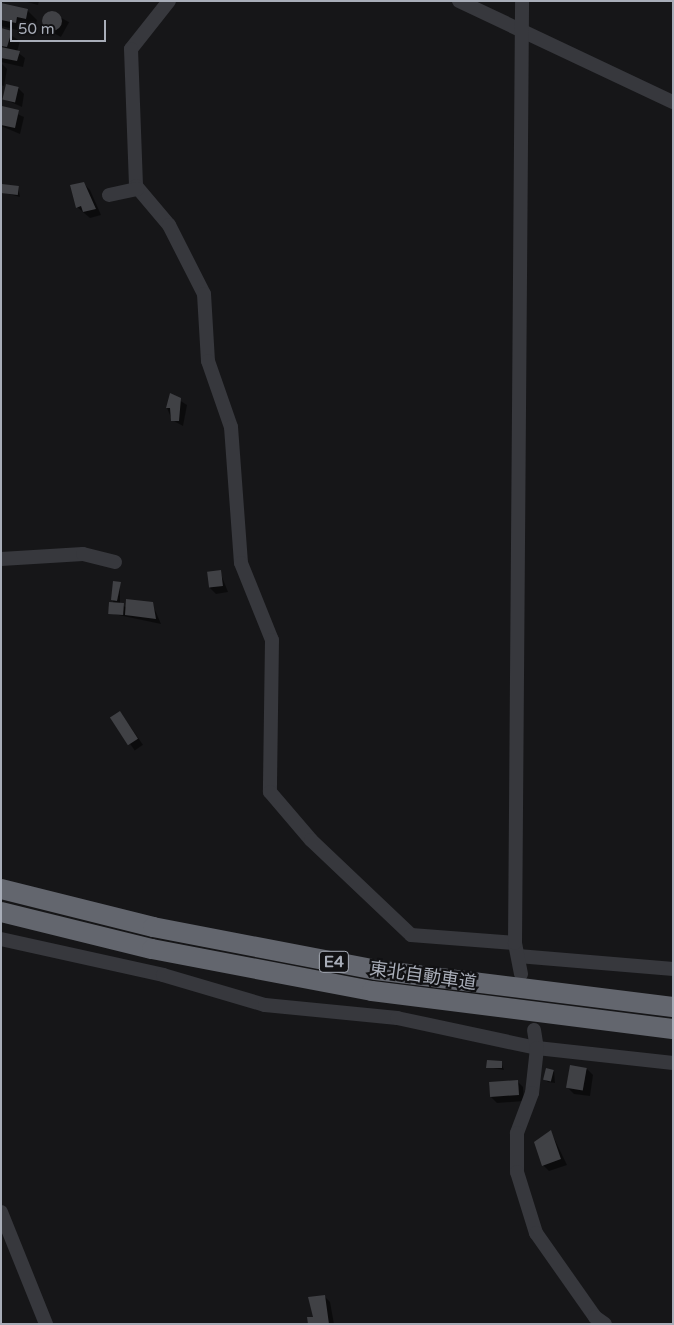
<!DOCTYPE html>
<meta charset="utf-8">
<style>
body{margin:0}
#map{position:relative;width:674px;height:1325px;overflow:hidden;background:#161618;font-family:"Varela Round","Noto Sans JP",sans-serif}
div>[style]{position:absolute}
.shadow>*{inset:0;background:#0007;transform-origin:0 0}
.building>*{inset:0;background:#404145;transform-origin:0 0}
.round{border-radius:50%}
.minor>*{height:14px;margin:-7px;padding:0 7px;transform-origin:7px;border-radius:7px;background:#37383d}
.highway>*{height:20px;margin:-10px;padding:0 10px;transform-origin:10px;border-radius:10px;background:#63666e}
span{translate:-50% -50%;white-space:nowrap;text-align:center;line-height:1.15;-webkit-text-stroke:4.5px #111113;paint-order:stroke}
.shield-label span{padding:1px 4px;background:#111113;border:1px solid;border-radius:4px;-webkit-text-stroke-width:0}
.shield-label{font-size:16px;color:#a8adb8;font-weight:700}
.street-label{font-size:18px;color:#a8adb8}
.frame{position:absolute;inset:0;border:2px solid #a8adb8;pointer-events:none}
.scale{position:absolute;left:10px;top:20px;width:96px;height:22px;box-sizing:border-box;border:2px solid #a8adb8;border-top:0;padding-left:6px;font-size:15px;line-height:18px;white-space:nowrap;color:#a8adb8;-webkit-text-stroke:4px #111113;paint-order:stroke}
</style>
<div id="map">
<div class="shadow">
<i style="clip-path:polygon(23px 1px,39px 1px,38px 5px)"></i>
<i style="clip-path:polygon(1px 4px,27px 10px,37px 20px,35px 27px,26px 25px,25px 32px,1px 26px)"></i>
<i style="left:49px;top:11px;width:23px;height:17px;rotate:29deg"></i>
<i style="clip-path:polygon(1px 29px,20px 41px,17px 52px,25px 58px,23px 67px,1px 62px)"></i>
<i style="clip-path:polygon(1px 63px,7px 69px,4px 86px,1px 85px)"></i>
<i style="clip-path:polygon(18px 88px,24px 94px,22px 107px,4px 99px)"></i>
<i style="clip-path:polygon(1px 107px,24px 117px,20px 134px,1px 126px)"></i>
<i style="clip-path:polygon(84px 184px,90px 190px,101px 215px,90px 218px,77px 207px)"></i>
<i style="clip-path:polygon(18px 187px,20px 197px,1px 192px,1px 188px)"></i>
<i style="clip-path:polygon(171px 395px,187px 405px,183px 426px,172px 420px,167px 408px)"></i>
<i style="clip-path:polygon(220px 572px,228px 592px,216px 594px,210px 588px)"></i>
<i style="clip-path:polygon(120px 583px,120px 604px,127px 608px,152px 603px,161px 624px,109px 613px)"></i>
<i style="left:120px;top:712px;width:40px;height:10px;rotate:55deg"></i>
<i style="clip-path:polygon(501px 1062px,504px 1070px,488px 1067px)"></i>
<i style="clip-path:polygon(587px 1069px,593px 1075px,590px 1096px,574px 1094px,568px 1088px)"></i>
<i style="clip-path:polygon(554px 1071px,555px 1083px,548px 1082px,545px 1080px)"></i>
<i style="clip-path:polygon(517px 1081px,523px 1087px,524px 1101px,497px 1103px,491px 1097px)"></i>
<i style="clip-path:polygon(551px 1132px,567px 1165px,549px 1171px,543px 1165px)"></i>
<i style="clip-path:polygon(324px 1296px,330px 1302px,334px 1324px,309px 1324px)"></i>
</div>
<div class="building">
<i style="clip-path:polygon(1px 3px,28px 9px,26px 19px,17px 17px,16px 23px,1px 20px)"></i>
<i class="round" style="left:42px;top:11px;width:20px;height:20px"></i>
<i style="clip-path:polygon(1px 28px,12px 31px,7px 47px,1px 46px)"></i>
<i style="clip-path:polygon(1px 47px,20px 51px,17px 61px,1px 58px)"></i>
<i style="left:6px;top:84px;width:13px;height:16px;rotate:13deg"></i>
<i style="clip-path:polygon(2px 106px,19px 110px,15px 128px,1px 125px)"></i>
<i style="clip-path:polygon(84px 182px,96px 209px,83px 212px,81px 206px,76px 208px,70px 185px)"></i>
<i style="left:2px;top:184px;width:17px;height:9px;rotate:7deg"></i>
<i style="clip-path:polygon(170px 393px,181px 398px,179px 421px,171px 421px,170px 408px,166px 408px)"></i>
<i style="left:221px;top:570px;width:16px;height:14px;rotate:83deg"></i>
<i style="clip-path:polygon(113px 581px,121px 582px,117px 601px,111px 600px)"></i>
<i style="clip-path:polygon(126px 599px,153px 602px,156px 619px,125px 615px)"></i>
<i style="left:109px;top:602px;width:15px;height:12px;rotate:4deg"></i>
<i style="left:120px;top:711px;width:33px;height:12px;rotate:57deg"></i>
<i style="clip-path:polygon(487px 1060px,502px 1061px,502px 1068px,486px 1068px)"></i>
<i style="left:570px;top:1065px;width:17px;height:23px;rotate:10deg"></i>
<i style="left:546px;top:1068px;width:8px;height:12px;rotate:14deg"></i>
<i style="left:518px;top:1080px;width:15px;height:29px;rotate:86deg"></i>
<i style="clip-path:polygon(551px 1130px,561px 1159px,542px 1166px,534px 1142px)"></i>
<i style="clip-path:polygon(325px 1295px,329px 1324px,308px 1324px,307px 1317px,313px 1317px,308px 1297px)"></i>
</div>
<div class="minor">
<i style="left:169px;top:1px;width:61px;rotate:128.4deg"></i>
<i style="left:131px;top:49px;width:137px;rotate:87.9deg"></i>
<i style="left:136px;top:186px;width:51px;rotate:49.8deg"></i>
<i style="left:169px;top:225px;width:77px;rotate:63.1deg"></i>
<i style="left:204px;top:294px;width:67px;rotate:86.6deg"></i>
<i style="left:208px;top:361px;width:70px;rotate:70.8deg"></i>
<i style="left:231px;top:427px;width:136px;rotate:85.8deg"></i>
<i style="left:241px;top:563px;width:83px;rotate:68.1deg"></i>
<i style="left:272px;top:640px;width:152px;rotate:90.8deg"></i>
<i style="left:270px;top:792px;width:63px;rotate:49.5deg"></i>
<i style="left:311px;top:840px;width:138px;rotate:43.5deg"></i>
<i style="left:411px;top:935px;width:104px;rotate:4.4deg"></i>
<i style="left:459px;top:1px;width:237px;rotate:25.3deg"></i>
<i style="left:109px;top:195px;width:29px;rotate:-12deg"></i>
<i style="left:1px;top:559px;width:82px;rotate:-3.5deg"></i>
<i style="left:83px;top:554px;width:33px;rotate:14deg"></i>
<i style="left:1px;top:939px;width:166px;rotate:12.5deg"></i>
<i style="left:163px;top:975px;width:106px;rotate:16.4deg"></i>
<i style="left:265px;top:1005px;width:133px;rotate:5.6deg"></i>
<i style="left:397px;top:1018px;width:143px;rotate:12.1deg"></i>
<i style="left:537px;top:1048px;width:137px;rotate:6.3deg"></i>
<i style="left:518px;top:956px;width:156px;rotate:4.8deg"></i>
<i style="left:521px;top:974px;width:32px;rotate:-101deg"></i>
<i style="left:515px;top:943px;width:942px;rotate:-89.57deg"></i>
<i style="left:534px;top:1030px;width:18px;rotate:81deg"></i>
<i style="left:537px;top:1048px;width:45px;rotate:96.3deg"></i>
<i style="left:532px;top:1093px;width:43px;rotate:110.6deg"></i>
<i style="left:517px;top:1133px;width:39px;rotate:90deg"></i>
<i style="left:517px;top:1172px;width:64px;rotate:72.7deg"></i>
<i style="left:536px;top:1233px;width:103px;rotate:54.9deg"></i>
<i style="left:595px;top:1317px;width:12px;rotate:35deg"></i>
<i style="left:1px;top:1212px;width:121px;rotate:68.1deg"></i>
</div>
<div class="highway">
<i style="left:1px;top:889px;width:157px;rotate:14deg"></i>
<i style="left:153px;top:927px;width:227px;rotate:10.9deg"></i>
<i style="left:376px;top:970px;width:299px;rotate:7.1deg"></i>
<i style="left:1px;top:912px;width:155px;rotate:13.8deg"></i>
<i style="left:152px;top:949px;width:224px;rotate:10.8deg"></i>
<i style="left:372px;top:991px;width:303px;rotate:7.2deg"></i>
</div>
<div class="shield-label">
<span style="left:334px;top:962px">E4</span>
</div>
<div class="street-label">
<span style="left:423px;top:976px;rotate:8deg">東北自動車道</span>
</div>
<div class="frame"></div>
<div class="scale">50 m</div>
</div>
